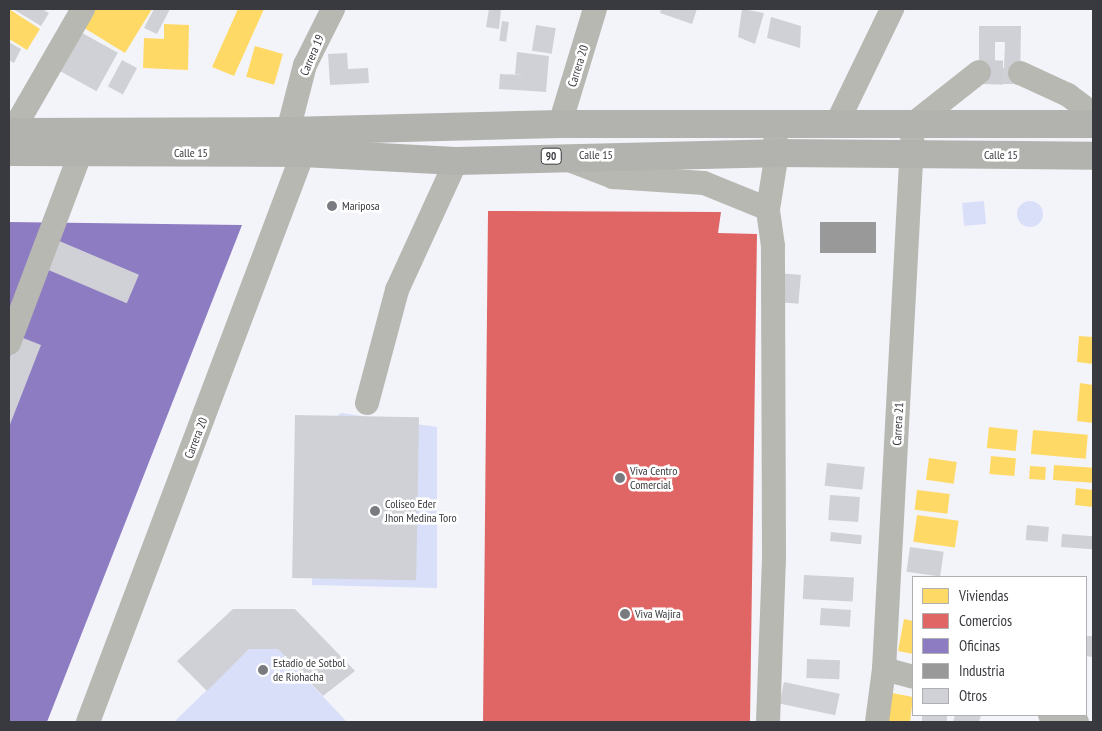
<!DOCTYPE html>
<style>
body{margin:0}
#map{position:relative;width:1102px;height:731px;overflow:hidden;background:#f3f4fa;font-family:"PT Sans Narrow",sans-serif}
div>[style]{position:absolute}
.green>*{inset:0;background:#d9dff8;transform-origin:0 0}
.round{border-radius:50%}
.homes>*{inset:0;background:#ffd966;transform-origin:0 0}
.shops>*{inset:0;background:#e06666}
.offices>*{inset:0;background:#8e7cc3}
.industry>*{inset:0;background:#999;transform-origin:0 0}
.building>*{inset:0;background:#d0d1d6;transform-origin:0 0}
.minor-tunnel>*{height:24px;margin-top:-12px;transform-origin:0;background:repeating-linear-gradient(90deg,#cecfd5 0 24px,transparent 0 36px)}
.minor>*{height:24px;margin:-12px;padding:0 12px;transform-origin:12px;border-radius:12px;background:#b7b8b2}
.highway>*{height:28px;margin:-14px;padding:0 14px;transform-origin:14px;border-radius:14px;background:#b2b3ae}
.dots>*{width:14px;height:14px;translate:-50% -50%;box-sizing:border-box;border:2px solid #fff;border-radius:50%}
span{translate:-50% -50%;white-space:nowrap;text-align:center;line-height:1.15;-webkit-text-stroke:5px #fff;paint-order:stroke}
.shield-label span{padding:1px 4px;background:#fff;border:1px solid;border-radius:4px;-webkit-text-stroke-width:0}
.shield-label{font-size:11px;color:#393a3f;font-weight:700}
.street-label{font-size:12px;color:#393a3f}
.poi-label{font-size:12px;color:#393a3f}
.left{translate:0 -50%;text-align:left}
.frame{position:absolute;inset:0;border:10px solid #393a3f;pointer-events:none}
.legend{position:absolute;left:912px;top:576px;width:175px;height:140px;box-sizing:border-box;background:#fff;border:1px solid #b0b0b2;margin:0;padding:6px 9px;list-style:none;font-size:15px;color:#393a3f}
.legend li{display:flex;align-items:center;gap:10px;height:25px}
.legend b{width:25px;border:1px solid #b0b0b2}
</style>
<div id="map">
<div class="green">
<i style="left:984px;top:201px;width:23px;height:22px;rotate:85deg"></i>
<i class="round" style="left:1017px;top:201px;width:26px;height:26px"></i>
<i style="clip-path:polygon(341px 413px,437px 427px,437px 588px,312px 585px,315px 436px)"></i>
<i style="clip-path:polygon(249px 649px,278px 649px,347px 722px,174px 722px)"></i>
</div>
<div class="homes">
<i style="clip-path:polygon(9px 9px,40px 29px,27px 50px,9px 39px)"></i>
<i style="clip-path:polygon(91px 9px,152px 9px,125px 53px,81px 26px)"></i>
<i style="clip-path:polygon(238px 9px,264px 9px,234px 76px,212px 67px)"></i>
<i style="clip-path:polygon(164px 24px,189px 25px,188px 70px,143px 68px,144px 38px,164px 39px)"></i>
<i style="left:255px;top:46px;width:29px;height:32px;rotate:16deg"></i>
<i style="clip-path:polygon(1079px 336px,1093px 337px,1093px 364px,1077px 362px)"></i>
<i style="clip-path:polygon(1080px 383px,1093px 385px,1093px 423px,1077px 421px)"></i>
<i style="left:989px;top:427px;width:29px;height:21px;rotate:6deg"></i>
<i style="left:1033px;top:430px;width:55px;height:24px;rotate:5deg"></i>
<i style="left:991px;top:456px;width:25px;height:18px;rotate:5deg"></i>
<i style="left:929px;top:458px;width:28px;height:22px;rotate:8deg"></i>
<i style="left:1054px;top:465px;width:39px;height:15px;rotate:4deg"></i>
<i style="left:1030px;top:466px;width:16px;height:13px;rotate:4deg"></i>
<i style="clip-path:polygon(1076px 488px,1093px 490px,1093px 507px,1075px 505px)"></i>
<i style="left:917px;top:490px;width:33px;height:20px;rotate:7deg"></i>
<i style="left:917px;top:515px;width:42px;height:27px;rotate:8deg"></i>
<i style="clip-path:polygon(904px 619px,913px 621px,913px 654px,898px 651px)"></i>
<i style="clip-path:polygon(887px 692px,913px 697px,910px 722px,881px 722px)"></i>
</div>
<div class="shops">
<i style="clip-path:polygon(488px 211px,721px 212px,718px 233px,757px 234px,750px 722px,483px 722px)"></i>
</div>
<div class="offices">
<i style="clip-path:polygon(9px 222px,242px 225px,47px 722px,9px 722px)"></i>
</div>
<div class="industry">
<i style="left:876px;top:222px;width:31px;height:56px;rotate:90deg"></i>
</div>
<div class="building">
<i style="clip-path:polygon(13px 9px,42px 9px,49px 13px,41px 26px)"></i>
<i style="clip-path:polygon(154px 9px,170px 9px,157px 34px,144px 28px)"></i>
<i style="clip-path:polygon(489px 9px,501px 9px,499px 29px,486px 27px)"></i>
<i style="clip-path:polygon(661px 9px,697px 9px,692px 24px,660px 13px)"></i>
<i style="clip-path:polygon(742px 9px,764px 13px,755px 44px,738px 37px)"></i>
<i style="clip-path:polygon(771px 17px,801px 26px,800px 48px,767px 38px)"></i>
<i style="left:502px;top:21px;width:7px;height:20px;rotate:8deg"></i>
<i style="left:536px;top:25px;width:20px;height:26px;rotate:9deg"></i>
<i style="clip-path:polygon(evenodd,979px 26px,1021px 26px,1020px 84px,979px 84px,979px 26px,995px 42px,1005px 42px,1004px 68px,995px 68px,995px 42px)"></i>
<i style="left:75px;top:29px;width:49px;height:44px;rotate:29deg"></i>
<i style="clip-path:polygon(9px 42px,21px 49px,14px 63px,9px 60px)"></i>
<i style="clip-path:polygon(517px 52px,549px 56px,546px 92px,499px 89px,500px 74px,524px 75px,515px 74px)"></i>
<i style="clip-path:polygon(347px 53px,348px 69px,368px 68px,369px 83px,330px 85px,328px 54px)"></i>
<i style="left:122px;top:60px;width:17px;height:30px;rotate:28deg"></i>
<i style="left:57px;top:240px;width:89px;height:31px;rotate:23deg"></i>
<i style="left:779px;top:273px;width:22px;height:29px;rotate:5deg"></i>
<i style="clip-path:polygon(18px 336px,41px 345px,9px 427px,9px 359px)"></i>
<i style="left:295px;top:415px;width:124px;height:163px;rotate:1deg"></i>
<i style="left:827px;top:463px;width:38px;height:23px;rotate:6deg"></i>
<i style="left:830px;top:495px;width:30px;height:25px;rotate:4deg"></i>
<i style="left:1027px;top:525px;width:22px;height:15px;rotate:5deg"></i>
<i style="left:831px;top:532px;width:31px;height:9px;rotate:6deg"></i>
<i style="left:1062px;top:534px;width:31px;height:13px;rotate:4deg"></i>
<i style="left:910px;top:547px;width:34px;height:25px;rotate:8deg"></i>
<i style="left:804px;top:575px;width:50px;height:24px;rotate:3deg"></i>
<i style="left:821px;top:608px;width:30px;height:17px;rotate:4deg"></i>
<i style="clip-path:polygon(233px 609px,295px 609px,355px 671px,323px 696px,278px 649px,249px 649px,207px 691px,177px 661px)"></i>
<i style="clip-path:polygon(1087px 636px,1093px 636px,1093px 657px,1086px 656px)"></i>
<i style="left:807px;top:659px;width:33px;height:19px;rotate:2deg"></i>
<i style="left:784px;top:682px;width:57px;height:22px;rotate:12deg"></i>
<i style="left:922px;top:715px;width:25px;height:7px"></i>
<i style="clip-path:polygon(955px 715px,981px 715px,979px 722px,953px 722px)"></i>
</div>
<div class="minor-tunnel">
<i style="left:979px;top:72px;width:41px;rotate:1.4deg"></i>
</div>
<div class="minor">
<i style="left:1020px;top:73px;width:53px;rotate:24.6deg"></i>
<i style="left:1068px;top:95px;width:31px;rotate:37deg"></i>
<i style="left:560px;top:124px;width:120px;rotate:-73.1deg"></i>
<i style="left:836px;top:125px;width:129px;rotate:-64.2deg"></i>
<i style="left:288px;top:131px;width:68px;rotate:-75.6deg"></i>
<i style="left:305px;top:65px;width:63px;rotate:-63.4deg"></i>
<i style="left:12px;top:132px;width:142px;rotate:-60deg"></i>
<i style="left:564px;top:158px;width:53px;rotate:21.2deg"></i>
<i style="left:613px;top:177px;width:91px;rotate:3.8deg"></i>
<i style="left:704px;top:183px;width:69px;rotate:22.1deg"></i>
<i style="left:9px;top:343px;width:202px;rotate:-69.4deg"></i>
<i style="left:367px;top:403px;width:117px;rotate:-75.1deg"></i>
<i style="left:397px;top:290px;width:142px;rotate:-65.4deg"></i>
<i style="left:884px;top:669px;width:30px;rotate:15deg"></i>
<i style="left:1050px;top:715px;width:28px;rotate:15deg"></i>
<i style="left:88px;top:722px;width:608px;rotate:-69.3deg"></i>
<i style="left:768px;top:722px;width:166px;rotate:-87.9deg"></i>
<i style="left:774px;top:556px;width:310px;rotate:-90.2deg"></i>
<i style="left:773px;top:246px;width:37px;rotate:-98deg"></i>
<i style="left:768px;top:209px;width:57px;rotate:-80.9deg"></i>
<i style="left:777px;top:153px;width:28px;rotate:-96deg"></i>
<i style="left:877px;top:722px;width:53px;rotate:-82.5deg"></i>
<i style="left:884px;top:669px;width:546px;rotate:-86.95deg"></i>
<i style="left:913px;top:124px;width:84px;rotate:-38.2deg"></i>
</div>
<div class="highway">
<i style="left:9px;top:132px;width:279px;rotate:-0.2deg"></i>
<i style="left:288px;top:131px;width:272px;rotate:-1.5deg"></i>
<i style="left:560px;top:124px;width:533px"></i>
<i style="left:9px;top:152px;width:294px;rotate:0.2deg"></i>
<i style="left:303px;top:153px;width:153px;rotate:3deg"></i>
<i style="left:456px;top:161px;width:321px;rotate:-1.4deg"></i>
<i style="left:777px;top:153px;width:316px;rotate:0.5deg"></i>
</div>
<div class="dots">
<i style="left:332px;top:206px;background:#7a7b80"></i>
<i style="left:620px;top:478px;background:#7a7b80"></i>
<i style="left:375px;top:511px;background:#7a7b80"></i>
<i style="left:625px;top:614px;background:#7a7b80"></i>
<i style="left:263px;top:670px;background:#7a7b80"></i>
</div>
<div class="shield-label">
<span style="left:551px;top:156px">90</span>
</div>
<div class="street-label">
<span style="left:312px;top:55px;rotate:-67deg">Carrera 19</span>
<span style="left:578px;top:66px;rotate:-73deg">Carrera 20</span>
<span style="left:191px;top:153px">Calle 15</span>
<span style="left:596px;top:155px">Calle 15</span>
<span style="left:1001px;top:155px">Calle 15</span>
<span style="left:898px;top:424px;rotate:-87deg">Carrera 21</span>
<span style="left:196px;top:438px;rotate:-69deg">Carrera 20</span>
</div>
<div class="poi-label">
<span class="left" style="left:342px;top:206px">Mariposa</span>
<span class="left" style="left:630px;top:478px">Viva Centro<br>Comercial</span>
<span class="left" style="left:385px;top:511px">Coliseo Eder<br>Jhon Medina Toro</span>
<span class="left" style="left:635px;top:614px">Viva Wajira</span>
<span class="left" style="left:273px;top:670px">Estadio de Sotbol<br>de Riohacha</span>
</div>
<div class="frame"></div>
<ul class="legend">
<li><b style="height:14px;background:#ffd966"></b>Viviendas</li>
<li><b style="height:14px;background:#e06666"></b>Comercios</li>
<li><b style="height:14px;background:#8e7cc3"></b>Oficinas</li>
<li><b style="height:14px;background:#999"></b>Industria</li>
<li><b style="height:14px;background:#d0d1d6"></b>Otros</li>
</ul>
</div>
